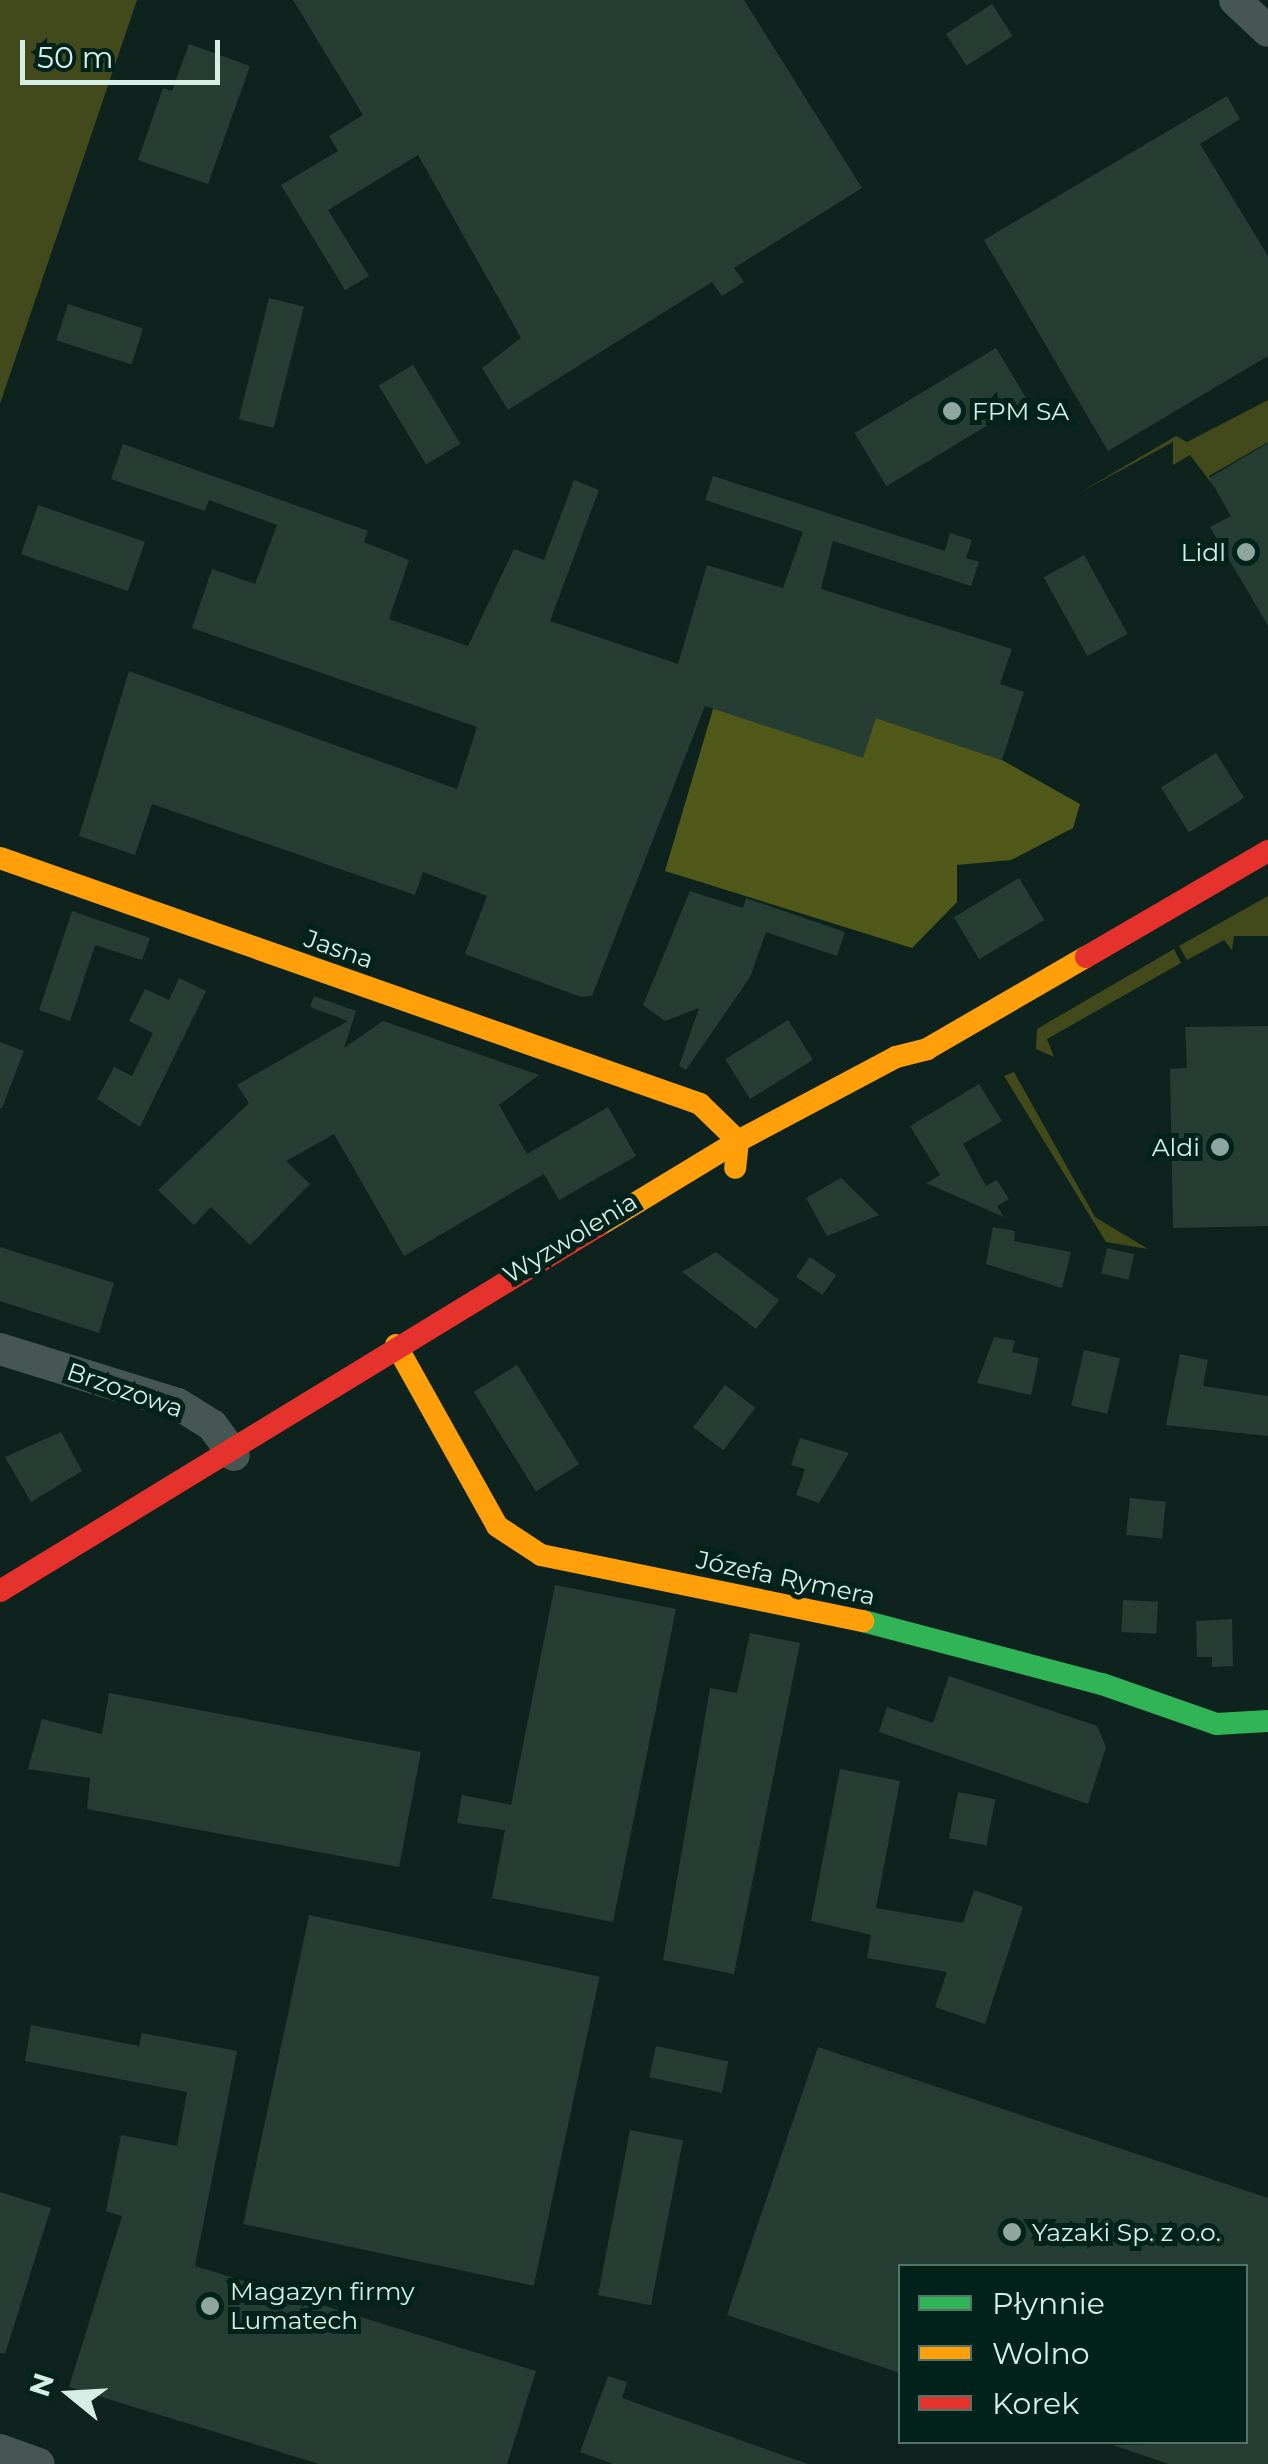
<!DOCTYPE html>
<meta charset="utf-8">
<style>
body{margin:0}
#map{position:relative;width:1268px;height:2464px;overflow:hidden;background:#0e231e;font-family:Montserrat,sans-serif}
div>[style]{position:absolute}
.green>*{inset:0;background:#42491b}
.forest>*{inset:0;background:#50581a}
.building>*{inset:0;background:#263d33;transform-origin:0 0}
.street>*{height:32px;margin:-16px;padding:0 16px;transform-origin:16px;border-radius:16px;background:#465652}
.fast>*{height:22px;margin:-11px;padding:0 11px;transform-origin:11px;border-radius:11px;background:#30b455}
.slow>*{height:22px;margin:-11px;padding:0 11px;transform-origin:11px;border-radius:11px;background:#ff9f0a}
.jam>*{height:22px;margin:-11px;padding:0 11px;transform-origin:11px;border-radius:11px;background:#e5322d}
.dots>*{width:28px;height:28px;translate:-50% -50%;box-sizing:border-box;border:5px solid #00221a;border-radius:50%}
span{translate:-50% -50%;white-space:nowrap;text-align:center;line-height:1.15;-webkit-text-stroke:10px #00221a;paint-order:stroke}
.poi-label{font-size:25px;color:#d4ede5}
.left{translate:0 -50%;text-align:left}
.right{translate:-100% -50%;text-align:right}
.street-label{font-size:25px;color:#d4ede5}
.legend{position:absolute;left:898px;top:2264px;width:350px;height:180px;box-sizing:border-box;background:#00221a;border:2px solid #55736b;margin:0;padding:12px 18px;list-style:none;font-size:30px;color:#d4ede5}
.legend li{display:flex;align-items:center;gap:20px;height:50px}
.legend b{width:50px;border:2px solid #55736b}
.north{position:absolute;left:20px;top:2344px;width:100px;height:100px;-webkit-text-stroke:8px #00221a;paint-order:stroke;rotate:288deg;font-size:28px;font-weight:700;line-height:40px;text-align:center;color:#d4ede5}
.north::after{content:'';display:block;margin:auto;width:35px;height:45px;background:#d4ede5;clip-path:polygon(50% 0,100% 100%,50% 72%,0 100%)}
.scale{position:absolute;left:20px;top:40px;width:200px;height:45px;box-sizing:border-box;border:5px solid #d4ede5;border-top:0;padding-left:12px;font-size:30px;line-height:35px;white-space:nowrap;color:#d4ede5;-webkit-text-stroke:8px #00221a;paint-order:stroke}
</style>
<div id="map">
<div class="green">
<i style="clip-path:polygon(0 0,137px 0,0 404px)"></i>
<i style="clip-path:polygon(1268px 400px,1268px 442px,1209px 476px,1212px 484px,1190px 455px,1173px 465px,1173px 442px,1079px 493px,1176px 436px,1187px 442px)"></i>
<i style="clip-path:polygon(1268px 896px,1268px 936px,1234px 936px,1232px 950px,1224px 940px,1187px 960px,1179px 946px)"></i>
<i style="clip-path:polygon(1174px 949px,1181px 963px,1047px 1039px,1054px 1057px,1036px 1049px,1037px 1029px)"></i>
<i style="clip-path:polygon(1014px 1072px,1095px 1217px,1148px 1249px,1106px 1242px,1004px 1076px)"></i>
</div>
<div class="forest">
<i style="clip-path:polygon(713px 709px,876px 718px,1002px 760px,1080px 804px,1073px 828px,1011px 860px,957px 865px,957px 902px,912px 948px,665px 871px)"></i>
</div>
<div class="building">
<i style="clip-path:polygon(293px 0,744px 0,862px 188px,734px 268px,744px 282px,722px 296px,712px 282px,508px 410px,482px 368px,521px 338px,418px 155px,328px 210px,369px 276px,345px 290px,281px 185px,338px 151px,329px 136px,363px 115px)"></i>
<i style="left:992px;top:4px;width:38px;height:55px;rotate:57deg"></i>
<i style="clip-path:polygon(189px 44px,250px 66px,208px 184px,138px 160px,163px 88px,172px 91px)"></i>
<i style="clip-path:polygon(1227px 96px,1240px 119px,1200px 144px,1268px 256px,1268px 356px,1108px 451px,984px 240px)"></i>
<i style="left:269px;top:298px;width:36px;height:125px;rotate:14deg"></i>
<i style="left:68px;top:304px;width:79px;height:38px;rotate:18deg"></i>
<i style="left:996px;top:348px;width:62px;height:165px;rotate:59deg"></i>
<i style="left:413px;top:365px;width:92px;height:40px;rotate:59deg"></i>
<i style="clip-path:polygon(1268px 443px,1268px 626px,1210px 527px,1231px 516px,1209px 478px)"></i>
<i style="clip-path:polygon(123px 444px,368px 531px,364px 542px,409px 560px,389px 619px,468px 646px,514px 549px,544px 560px,574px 480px,599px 490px,550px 621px,678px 664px,707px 565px,783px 588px,803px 532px,705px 500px,713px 476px,945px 551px,950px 533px,972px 540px,966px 558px,979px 562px,971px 586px,833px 541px,821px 589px,1012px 649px,1000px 684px,1024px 692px,1002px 760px,876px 718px,863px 758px,705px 706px,592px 996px,581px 997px,465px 954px,487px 896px,423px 872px,415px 895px,152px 804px,135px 855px,79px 836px,129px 671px,457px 789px,477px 727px,192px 628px,212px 569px,255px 584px,277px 525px,209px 500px,205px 511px,111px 479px)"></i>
<i style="left:38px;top:505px;width:113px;height:52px;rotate:19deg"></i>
<i style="left:1084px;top:555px;width:90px;height:46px;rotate:61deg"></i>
<i style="left:1216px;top:753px;width:53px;height:65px;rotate:58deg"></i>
<i style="left:1019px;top:878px;width:49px;height:76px;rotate:59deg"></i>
<i style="clip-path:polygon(690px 891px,743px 908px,746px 898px,845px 932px,837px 956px,766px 932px,750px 977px,686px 1070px,679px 1066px,699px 1008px,665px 1021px,643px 1005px)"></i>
<i style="clip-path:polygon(72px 911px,150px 938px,142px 960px,95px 945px,70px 1021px,39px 1010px)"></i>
<i style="clip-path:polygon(179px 978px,206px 991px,140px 1127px,97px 1099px,114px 1067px,132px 1076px,153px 1033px,129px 1021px,145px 989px,169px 1000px)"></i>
<i style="clip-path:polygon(314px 996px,356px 1011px,344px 1048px,383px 1021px,539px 1075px,499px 1105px,527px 1154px,608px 1107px,636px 1156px,559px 1200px,544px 1174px,404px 1256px,334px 1134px,286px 1161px,310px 1184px,250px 1245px,211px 1207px,194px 1225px,158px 1190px,249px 1103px,237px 1085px,348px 1021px,310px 1007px)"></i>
<i style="left:788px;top:1020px;width:47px;height:74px;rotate:58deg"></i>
<i style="clip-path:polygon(1268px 1026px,1268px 1226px,1173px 1228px,1170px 1069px,1187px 1068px,1185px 1027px)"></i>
<i style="clip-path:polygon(0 1042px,24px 1051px,2px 1108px,0 1108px)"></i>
<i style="clip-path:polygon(979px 1084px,1002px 1121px,963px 1144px,986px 1186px,997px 1180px,1009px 1199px,997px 1206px,1004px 1217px,926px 1183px,940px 1175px,910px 1126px)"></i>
<i style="clip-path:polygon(841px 1178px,879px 1215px,827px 1236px,806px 1198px)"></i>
<i style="clip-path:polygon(993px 1227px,1015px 1231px,1014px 1241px,1071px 1252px,1062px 1288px,986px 1264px)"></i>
<i style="clip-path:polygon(0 1247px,114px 1283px,99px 1333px,0 1301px)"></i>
<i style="left:1107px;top:1248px;width:28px;height:26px;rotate:13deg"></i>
<i style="clip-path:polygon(716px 1252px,779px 1300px,756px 1329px,682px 1272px)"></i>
<i style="left:810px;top:1257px;width:32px;height:24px;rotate:35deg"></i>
<i style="clip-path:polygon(994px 1337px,1015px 1341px,1012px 1352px,1039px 1358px,1031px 1395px,977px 1383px)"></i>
<i style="left:1084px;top:1350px;width:37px;height:57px;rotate:13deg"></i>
<i style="clip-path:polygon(1180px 1354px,1208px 1360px,1203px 1386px,1268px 1396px,1268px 1436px,1166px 1425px)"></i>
<i style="left:517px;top:1365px;width:117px;height:51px;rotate:58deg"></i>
<i style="left:725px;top:1385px;width:38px;height:53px;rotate:37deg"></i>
<i style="clip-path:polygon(61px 1432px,82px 1471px,31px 1502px,5px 1457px)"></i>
<i style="clip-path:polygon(800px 1438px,849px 1453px,819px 1503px,796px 1495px,805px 1469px,791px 1465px)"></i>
<i style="left:1130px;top:1498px;width:36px;height:37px;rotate:6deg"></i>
<i style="clip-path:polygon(555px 1585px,676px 1609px,613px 1922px,492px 1898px,505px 1830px,457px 1823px,462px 1795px,511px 1805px)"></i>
<i style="left:1123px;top:1600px;width:35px;height:32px;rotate:3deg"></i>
<i style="clip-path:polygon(1232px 1619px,1233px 1666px,1212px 1667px,1212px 1657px,1197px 1657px,1196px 1621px)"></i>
<i style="clip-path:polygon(750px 1633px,800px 1643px,734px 1974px,663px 1960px,710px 1688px,737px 1693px)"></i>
<i style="clip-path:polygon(949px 1676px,1097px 1726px,1106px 1747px,1088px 1804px,879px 1732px,887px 1707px,933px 1723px)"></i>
<i style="clip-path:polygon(109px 1693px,421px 1752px,399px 1867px,87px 1809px,90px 1778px,28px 1769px,42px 1719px,102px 1734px)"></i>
<i style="clip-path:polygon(840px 1769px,900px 1781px,876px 1908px,963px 1923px,974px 1890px,1023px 1907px,985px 2024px,935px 2007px,947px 1972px,867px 1958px,871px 1935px,811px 1921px)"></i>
<i style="left:958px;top:1792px;width:38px;height:47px;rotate:11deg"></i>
<i style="left:309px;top:1915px;width:297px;height:316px;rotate:12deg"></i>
<i style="clip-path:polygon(31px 2025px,139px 2046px,142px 2033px,237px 2051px,195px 2266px,536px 2371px,507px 2464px,319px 2464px,69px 2387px,122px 2216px,106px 2211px,121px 2135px,177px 2146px,187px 2092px,25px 2061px)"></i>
<i style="left:656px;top:2046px;width:74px;height:32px;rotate:12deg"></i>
<i style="clip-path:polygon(818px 2047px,1268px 2198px,1268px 2464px,1169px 2464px,1113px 2445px,1246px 2442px,1246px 2266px,900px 2266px,900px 2373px,727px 2315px)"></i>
<i style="left:630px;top:2130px;width:54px;height:168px;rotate:11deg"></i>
<i style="clip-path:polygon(0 2192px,51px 2208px,5px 2354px,0 2353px)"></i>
<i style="clip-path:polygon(608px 2376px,627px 2382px,622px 2398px,808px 2464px,613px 2464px,580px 2452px)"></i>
</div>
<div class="street">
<i style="left:1235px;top:0;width:45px;rotate:43.2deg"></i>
<i style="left:0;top:1349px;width:186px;rotate:17.2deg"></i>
<i style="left:178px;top:1404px;width:40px;rotate:32deg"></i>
<i style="left:212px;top:1425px;width:37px;rotate:54deg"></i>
<i style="left:0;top:2450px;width:41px;rotate:19.7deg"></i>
</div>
<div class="fast">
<i style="left:863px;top:1621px;width:247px;rotate:14.8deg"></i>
<i style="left:1102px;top:1684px;width:121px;rotate:19.3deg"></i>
<i style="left:1216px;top:1724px;width:52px;rotate:-3.3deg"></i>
</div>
<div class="slow">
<i style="left:0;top:858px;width:742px;rotate:19.36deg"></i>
<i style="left:700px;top:1104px;width:53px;rotate:44.2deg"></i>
<i style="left:738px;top:1141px;width:27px;rotate:96deg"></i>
<i style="left:598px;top:1226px;width:164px;rotate:-31.3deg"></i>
<i style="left:738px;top:1141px;width:179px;rotate:-28deg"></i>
<i style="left:896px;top:1057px;width:32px;rotate:-14deg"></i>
<i style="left:927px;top:1049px;width:184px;rotate:-30.1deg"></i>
<i style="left:396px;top:1345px;width:207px;rotate:60.8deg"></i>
<i style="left:497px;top:1526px;width:53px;rotate:33.4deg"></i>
<i style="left:541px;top:1555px;width:329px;rotate:11.6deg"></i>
</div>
<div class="jam">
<i style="left:1086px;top:957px;width:211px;rotate:-30.2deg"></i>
<i style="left:0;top:1591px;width:701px;rotate:-31.4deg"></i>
</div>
<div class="dots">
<i style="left:952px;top:411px;background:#8fa69f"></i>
<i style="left:1246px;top:552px;background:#8fa69f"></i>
<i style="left:1220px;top:1147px;background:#8fa69f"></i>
<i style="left:1012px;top:2232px;background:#8fa69f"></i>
<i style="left:210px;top:2306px;background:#8fa69f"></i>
</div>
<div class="poi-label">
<span class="left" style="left:972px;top:411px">FPM SA</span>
<span class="right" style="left:1226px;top:552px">Lidl</span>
<span class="right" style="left:1200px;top:1147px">Aldi</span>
<span class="left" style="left:1032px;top:2232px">Yazaki Sp. z o.o.</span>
<span class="left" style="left:230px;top:2306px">Magazyn firmy<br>Lumatech</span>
</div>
<div class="street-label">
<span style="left:339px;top:949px;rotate:19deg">Jasna</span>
<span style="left:570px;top:1238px;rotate:-31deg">Wyzwolenia</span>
<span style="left:125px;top:1390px;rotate:19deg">Brzozowa</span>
<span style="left:786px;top:1578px;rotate:12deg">Józefa Rymera</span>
</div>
<ul class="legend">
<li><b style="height:12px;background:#30b455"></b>Płynnie</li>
<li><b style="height:12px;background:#ff9f0a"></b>Wolno</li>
<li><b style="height:12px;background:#e5322d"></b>Korek</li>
</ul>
<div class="north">N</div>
<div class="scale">50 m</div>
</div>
